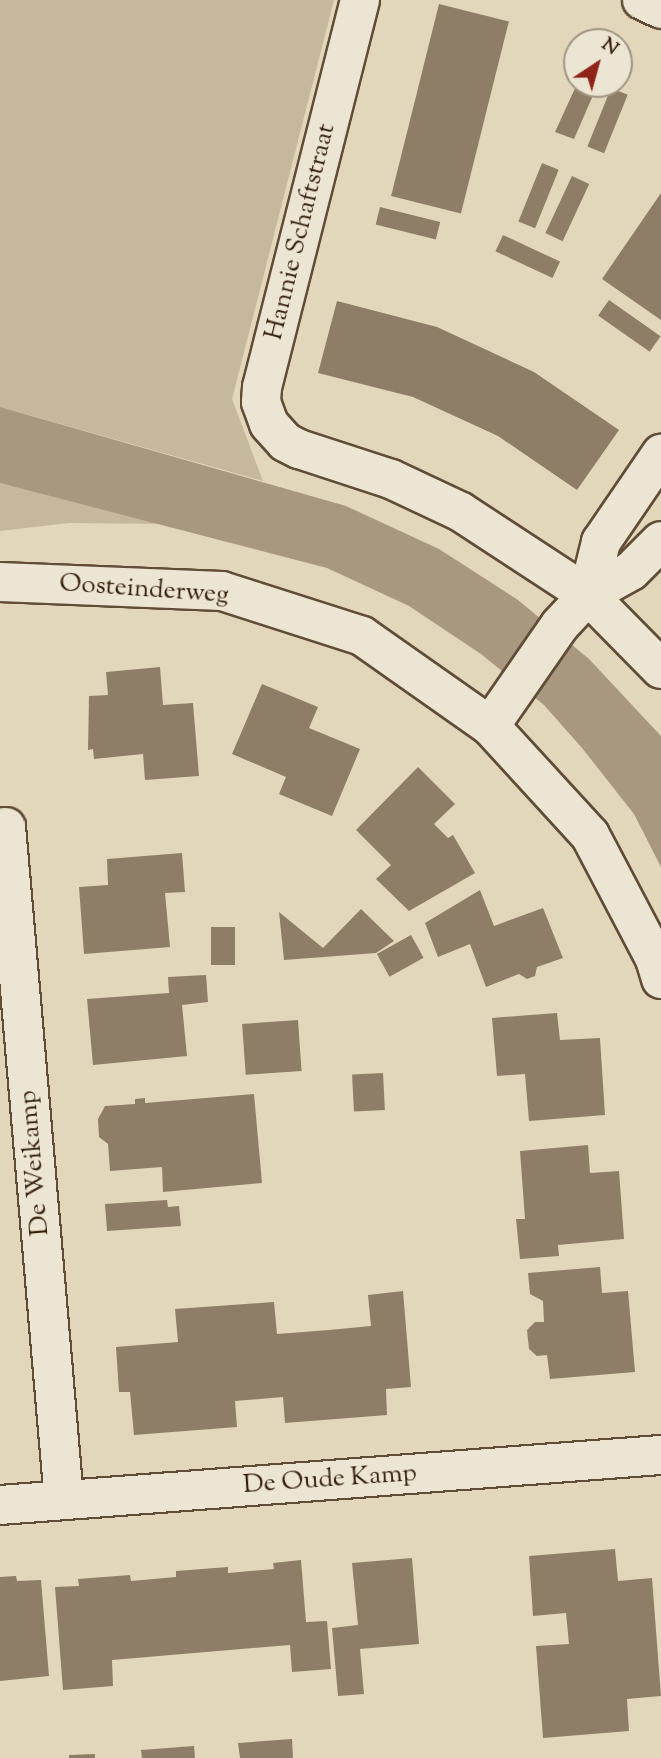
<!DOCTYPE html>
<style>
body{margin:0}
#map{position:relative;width:661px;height:1758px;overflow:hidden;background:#e2d7bb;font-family:"Sorts Mill Goudy",serif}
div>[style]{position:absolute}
.green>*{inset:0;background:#c5b89d}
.water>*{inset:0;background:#a89880}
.building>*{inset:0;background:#8f7e67;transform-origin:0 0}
.roads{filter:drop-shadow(2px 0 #614c38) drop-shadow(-2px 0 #614c38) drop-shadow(0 2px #614c38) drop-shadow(0 -2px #614c38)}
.minor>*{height:38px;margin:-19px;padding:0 19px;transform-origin:19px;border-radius:19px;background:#ece5d3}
span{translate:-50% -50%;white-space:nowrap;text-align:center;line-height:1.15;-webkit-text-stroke:5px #ece5d3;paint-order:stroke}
.street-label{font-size:26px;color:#361e0d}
.north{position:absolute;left:563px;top:28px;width:70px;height:70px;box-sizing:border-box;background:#ece5d3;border:2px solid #a39584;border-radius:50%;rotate:36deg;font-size:19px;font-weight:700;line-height:28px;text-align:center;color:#361e0d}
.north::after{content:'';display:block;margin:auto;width:24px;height:32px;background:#8f2418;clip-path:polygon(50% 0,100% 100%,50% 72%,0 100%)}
</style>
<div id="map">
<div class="green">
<i style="clip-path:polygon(0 0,334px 0,232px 399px,263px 481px,0 407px)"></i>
<i style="clip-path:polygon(0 483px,163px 524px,69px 523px,0 531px)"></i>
</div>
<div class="water">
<i style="clip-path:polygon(0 407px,346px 506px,439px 549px,518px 600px,589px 659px,661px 736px,661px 867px,634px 814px,582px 748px,544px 705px,481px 654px,409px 606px,327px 568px,0 483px)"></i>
</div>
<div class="building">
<i style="left:439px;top:4px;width:72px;height:198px;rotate:14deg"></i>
<i style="clip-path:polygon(577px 84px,598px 84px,574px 139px,555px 132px)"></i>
<i style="left:611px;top:88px;width:18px;height:63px;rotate:22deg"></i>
<i style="left:542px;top:163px;width:18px;height:63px;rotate:22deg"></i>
<i style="left:572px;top:176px;width:19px;height:63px;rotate:25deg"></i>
<i style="clip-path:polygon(661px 193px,661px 320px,602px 279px)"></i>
<i style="left:380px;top:207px;width:62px;height:18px;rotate:14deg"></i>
<i style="left:503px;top:235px;width:63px;height:18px;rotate:25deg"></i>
<i style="left:609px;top:300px;width:63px;height:19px;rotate:35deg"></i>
<i style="clip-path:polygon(337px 301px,437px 327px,534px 372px,619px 430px,577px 490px,498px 436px,413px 397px,318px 373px)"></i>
<i style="clip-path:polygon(160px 667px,163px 705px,193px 703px,199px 776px,145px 780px,143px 754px,94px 759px,93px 749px,88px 750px,89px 696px,108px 695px,106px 672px)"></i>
<i style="clip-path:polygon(262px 684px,318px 707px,309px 728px,360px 749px,332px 816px,279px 794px,286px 777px,232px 754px)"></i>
<i style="clip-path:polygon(418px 767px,455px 804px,434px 824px,448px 838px,453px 835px,475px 873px,409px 911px,376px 879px,391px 865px,356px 830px)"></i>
<i style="clip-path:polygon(182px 853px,185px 892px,165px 893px,170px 947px,84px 954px,79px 887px,108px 885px,107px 859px)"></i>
<i style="clip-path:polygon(480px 890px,494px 926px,543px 908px,563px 958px,537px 967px,535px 976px,527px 979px,519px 974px,486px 987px,470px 944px,438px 957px,425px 923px)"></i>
<i style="clip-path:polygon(361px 909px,394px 941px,376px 953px,284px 960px,279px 912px,323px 948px)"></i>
<i style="left:211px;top:927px;width:24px;height:38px"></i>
<i style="left:411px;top:935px;width:26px;height:39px;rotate:61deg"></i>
<i style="clip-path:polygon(206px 975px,208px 1002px,182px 1005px,187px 1056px,93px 1065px,87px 999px,169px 993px,168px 977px)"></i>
<i style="clip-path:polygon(557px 1013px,560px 1040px,600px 1038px,605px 1115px,529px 1121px,525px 1074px,497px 1076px,492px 1018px)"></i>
<i style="left:298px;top:1020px;width:51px;height:56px;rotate:86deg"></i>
<i style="left:383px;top:1073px;width:37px;height:31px;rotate:87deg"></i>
<i style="clip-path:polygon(254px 1094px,262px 1183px,163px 1192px,162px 1167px,110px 1171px,108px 1144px,99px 1137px,98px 1119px,105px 1106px,135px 1104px,135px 1099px,145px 1098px,145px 1103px)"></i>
<i style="clip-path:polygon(588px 1145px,590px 1173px,619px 1171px,624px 1239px,558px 1245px,559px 1256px,520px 1259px,516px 1219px,525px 1219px,520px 1151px)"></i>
<i style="clip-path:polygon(167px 1200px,168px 1207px,179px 1206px,181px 1226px,107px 1231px,105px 1204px)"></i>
<i style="clip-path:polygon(600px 1267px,602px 1293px,628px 1291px,635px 1372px,550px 1379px,547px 1355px,537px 1356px,529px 1349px,527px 1330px,535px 1322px,544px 1322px,543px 1301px,530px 1294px,528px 1273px)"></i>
<i style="clip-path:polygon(403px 1291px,411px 1387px,386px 1389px,387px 1415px,285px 1423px,283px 1397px,235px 1401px,237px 1427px,134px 1435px,130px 1392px,119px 1392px,116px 1347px,178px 1342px,175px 1309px,274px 1302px,277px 1334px,329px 1330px,371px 1326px,368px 1295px)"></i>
<i style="clip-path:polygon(615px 1549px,618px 1581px,652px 1578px,661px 1696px,627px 1699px,629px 1731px,543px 1738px,536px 1646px,569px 1644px,566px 1613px,533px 1616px,529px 1556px)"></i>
<i style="clip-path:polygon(412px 1558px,419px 1644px,360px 1649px,364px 1694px,338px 1696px,332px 1628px,358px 1625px,352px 1563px)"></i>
<i style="clip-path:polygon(301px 1560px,306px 1622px,327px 1621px,331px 1669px,292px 1672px,290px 1645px,112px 1660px,113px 1686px,63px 1690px,55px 1587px,79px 1586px,78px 1579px,130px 1575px,131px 1581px,176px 1577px,176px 1571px,228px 1567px,228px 1573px,274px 1569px,273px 1563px)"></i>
<i style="clip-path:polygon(16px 1576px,17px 1581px,41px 1580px,49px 1676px,0 1681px,0 1577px)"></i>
<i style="clip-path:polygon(292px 1739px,293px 1758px,240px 1758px,238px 1743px)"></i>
<i style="clip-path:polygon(194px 1746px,195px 1758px,142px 1758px,141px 1750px)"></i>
<i style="clip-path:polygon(95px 1754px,95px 1758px,69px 1758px,69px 1755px)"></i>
</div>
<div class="roads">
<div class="minor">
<i style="left:360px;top:0;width:399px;rotate:104.2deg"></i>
<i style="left:262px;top:387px;width:15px;rotate:94deg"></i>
<i style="left:261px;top:402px;width:23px;rotate:70deg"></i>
<i style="left:269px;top:424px;width:24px;rotate:48deg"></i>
<i style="left:285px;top:442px;width:16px;rotate:27deg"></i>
<i style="left:299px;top:449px;width:97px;rotate:18.1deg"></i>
<i style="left:391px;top:479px;width:77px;rotate:25.2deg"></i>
<i style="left:461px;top:512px;width:152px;rotate:33.2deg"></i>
<i style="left:588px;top:595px;width:104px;rotate:45.4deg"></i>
<i style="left:642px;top:0;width:21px;rotate:25deg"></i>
<i style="left:0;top:582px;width:222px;rotate:2.3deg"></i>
<i style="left:222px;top:591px;width:147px;rotate:17.8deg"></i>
<i style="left:362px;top:636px;width:156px;rotate:35.1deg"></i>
<i style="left:490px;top:726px;width:148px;rotate:47.5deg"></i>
<i style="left:590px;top:835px;width:140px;rotate:62.3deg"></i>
<i style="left:655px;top:959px;width:21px;rotate:73deg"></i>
<i style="left:588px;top:595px;width:55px;rotate:-76.2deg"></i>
<i style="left:601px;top:542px;width:107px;rotate:-55.7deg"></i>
<i style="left:490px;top:726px;width:123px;rotate:-55.3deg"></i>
<i style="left:560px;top:625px;width:41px;rotate:-47deg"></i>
<i style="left:588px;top:595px;width:49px;rotate:-29.2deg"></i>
<i style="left:631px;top:571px;width:42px;rotate:-45deg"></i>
<i style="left:6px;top:827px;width:675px;rotate:85.07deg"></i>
<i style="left:0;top:1505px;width:663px;rotate:-4.33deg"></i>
</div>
</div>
<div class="street-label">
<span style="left:301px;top:232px;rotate:-76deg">Hannie Schaftstraat</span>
<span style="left:144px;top:590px;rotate:4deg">Oosteinderweg</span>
<span style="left:35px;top:1163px;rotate:-95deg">De Weikamp</span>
<span style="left:330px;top:1480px;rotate:-4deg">De Oude Kamp</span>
</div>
<div class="north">N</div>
</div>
